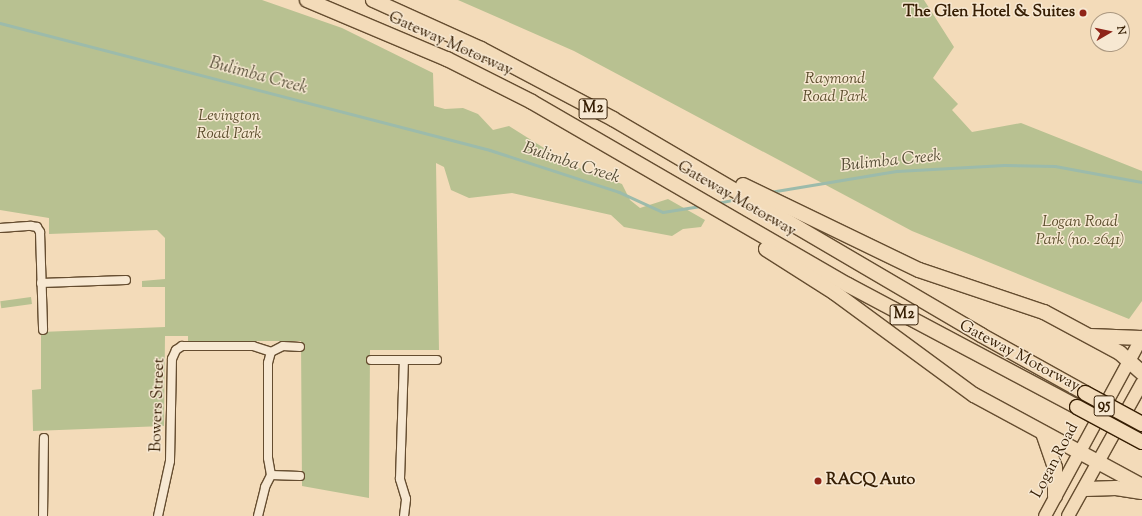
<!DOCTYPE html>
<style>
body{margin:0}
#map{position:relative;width:1142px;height:516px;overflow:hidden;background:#f3dbb9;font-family:"Sorts Mill Goudy",serif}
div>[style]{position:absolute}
.green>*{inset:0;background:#b8c191;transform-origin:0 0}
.stream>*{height:2.5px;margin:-1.25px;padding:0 1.25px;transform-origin:1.25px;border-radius:1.25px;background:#9cbbab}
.roads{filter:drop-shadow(1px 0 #654d30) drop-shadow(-1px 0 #654d30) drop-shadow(0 1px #654d30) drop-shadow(0 -1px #654d30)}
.street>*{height:8px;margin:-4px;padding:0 4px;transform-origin:4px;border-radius:4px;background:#f7e8d2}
.primary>*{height:12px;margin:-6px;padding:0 6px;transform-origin:6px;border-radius:6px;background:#f3dbb9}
.highway>*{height:14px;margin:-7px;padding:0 7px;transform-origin:7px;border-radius:7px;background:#f3dbb9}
.bridges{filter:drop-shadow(1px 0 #361e03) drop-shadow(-1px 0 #361e03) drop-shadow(0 1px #361e03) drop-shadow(0 -1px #361e03)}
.highway-bridge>*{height:14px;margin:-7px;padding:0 7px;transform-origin:7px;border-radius:7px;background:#f3dbb9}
.dots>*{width:11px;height:11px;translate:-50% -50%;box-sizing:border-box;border:2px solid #f7e8d2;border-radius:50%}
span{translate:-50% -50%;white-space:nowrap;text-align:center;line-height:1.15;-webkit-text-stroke:3px #f7e8d2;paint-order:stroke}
.shield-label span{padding:1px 3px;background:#f7e8d2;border:1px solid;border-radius:3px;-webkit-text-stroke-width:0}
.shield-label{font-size:15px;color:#361e03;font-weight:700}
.poi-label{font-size:16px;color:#361e03;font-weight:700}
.right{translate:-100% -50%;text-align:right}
.left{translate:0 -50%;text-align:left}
.street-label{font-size:16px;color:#361e03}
.park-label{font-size:16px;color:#5d4f2e;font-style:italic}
.water-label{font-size:17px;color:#554d35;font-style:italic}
.north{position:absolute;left:1090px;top:12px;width:40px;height:40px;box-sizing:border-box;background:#f7e8d2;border:1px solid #aa977f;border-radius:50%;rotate:81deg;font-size:11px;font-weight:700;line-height:16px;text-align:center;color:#361e03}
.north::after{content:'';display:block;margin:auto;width:14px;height:18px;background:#8f2418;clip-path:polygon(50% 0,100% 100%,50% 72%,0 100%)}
</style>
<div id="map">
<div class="green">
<i style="clip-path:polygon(0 0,262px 0,342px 28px,433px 73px,434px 106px,445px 109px,463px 108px,478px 114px,493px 130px,509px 126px,571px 165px,622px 184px,630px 200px,640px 208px,668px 199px,705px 220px,701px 227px,683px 229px,672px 236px,624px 227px,611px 215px,512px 193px,469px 198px,451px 190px,444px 167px,436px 163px,439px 350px,370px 350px,369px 498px,302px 486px,301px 341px,188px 341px,188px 336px,165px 336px,164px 426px,33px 431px,32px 390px,41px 389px,41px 332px,165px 327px,165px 287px,142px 287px,142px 281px,165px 279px,165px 238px,157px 230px,49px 234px,49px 218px,0 210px)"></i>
<i style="clip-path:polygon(458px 0,924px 0,954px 47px,933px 78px,958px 104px,952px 110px,972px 132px,1021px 123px,1142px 171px,1142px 301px,1129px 319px,912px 231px,574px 51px)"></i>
<i style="left:31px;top:297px;width:7px;height:31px;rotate:82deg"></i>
</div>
<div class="stream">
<i style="left:0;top:23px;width:506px;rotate:14.53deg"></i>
<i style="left:490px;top:150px;width:136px;rotate:18deg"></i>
<i style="left:619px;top:192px;width:48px;rotate:24.4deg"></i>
<i style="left:663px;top:212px;width:39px;rotate:-9deg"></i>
<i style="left:770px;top:192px;width:129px;rotate:-9.4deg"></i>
<i style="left:897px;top:171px;width:107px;rotate:-3.2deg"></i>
<i style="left:1004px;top:165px;width:51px;rotate:1.1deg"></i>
<i style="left:1055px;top:166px;width:88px;rotate:10.4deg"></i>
<i style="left:717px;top:203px;width:21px;rotate:-11deg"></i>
</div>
<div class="roads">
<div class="street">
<i style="left:0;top:228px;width:31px;rotate:-4deg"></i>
<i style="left:31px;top:226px;width:6px;rotate:9deg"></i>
<i style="left:37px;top:227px;width:6px;rotate:59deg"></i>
<i style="left:40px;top:232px;width:98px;rotate:88.2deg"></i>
<i style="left:41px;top:283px;width:85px;rotate:-2deg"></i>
<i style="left:371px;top:360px;width:66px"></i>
<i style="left:271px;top:475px;width:29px;rotate:2deg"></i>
<i style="left:43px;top:516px;width:78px;rotate:-89.3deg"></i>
<i style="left:158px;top:516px;width:56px;rotate:-77.7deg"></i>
<i style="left:170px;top:461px;width:102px;rotate:-88.9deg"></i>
<i style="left:172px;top:359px;width:10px;rotate:-66deg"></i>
<i style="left:176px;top:350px;width:7px;rotate:-34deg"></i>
<i style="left:182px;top:346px;width:71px"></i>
<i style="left:253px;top:346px;width:19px;rotate:18deg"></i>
<i style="left:271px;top:352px;width:13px;rotate:-27deg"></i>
<i style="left:283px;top:346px;width:17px;rotate:3deg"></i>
<i style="left:258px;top:516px;width:30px;rotate:-76deg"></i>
<i style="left:265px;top:487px;width:13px;rotate:-63deg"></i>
<i style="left:271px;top:475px;width:17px;rotate:-100deg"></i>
<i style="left:268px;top:458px;width:95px;rotate:-90deg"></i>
<i style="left:268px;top:363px;width:11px;rotate:-75deg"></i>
<i style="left:404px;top:516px;width:17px;rotate:-83deg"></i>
<i style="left:406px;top:499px;width:21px;rotate:-107deg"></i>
<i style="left:400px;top:479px;width:119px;rotate:-88.1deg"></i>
</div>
<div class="primary">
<i style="left:1045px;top:516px;width:204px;rotate:-61.5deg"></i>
<i style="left:1068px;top:516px;width:152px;rotate:-60.9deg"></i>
</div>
<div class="highway">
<i style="left:307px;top:0;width:152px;rotate:22.9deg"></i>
<i style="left:447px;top:59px;width:95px;rotate:26.8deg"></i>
<i style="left:532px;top:102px;width:365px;rotate:30.1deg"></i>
<i style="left:848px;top:285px;width:259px;rotate:28deg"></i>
<i style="left:373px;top:0;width:119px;rotate:24.4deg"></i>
<i style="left:481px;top:49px;width:149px;rotate:27.9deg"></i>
<i style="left:613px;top:119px;width:427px;rotate:30.4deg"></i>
<i style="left:981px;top:335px;width:119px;rotate:29.1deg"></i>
<i style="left:743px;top:185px;width:195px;rotate:25.8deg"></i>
<i style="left:919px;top:270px;width:132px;rotate:18.6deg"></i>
<i style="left:1044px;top:312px;width:86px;rotate:28.3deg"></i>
<i style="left:1120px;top:353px;width:30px;rotate:42deg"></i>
<i style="left:766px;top:249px;width:82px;rotate:32.5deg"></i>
<i style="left:835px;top:293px;width:172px;rotate:36.3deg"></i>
<i style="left:974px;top:395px;width:191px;rotate:28.4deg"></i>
<i style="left:1090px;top:336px;width:51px;rotate:2.2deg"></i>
<i style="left:1043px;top:433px;width:36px;rotate:71deg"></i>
<i style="left:1055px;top:467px;width:29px;rotate:90deg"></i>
<i style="left:1085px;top:489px;width:31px;rotate:-2deg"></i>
<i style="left:1116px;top:488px;width:26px;rotate:9deg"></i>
</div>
</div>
<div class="bridges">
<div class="highway-bridge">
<i style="left:1085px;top:393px;width:65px;rotate:28.5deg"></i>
<i style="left:1077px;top:407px;width:74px;rotate:28.3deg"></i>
</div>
</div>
<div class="dots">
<i style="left:1083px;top:13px;background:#8f2418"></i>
<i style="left:818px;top:481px;background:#8f2418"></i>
</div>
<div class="shield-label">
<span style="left:593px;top:109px">M2</span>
<span style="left:904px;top:315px">M2</span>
<span style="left:1104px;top:406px">95</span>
</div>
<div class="poi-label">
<span class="right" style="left:1075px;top:13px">The Glen Hotel &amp; Suites</span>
<span class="left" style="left:826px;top:481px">RACQ Auto</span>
</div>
<div class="street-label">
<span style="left:450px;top:45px;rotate:24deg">Gateway Motorway</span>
<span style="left:736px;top:200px;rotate:30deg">Gateway Motorway</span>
<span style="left:1019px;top:357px;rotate:28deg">Gateway Motorway</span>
<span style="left:159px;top:405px;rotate:-88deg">Bowers Street</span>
<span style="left:1056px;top:461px;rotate:-62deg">Logan Road</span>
</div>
<div class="park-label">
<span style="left:835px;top:89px">Raymond<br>Road Park</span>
<span style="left:229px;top:126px">Levington<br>Road Park</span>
<span style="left:1080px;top:232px">Logan Road<br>Park (no. 2641)</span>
</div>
<div class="water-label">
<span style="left:258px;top:77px;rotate:15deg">Bulimba Creek</span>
<span style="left:891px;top:162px;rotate:-6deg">Bulimba Creek</span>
<span style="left:571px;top:164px;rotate:18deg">Bulimba Creek</span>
</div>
<div class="north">N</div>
</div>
